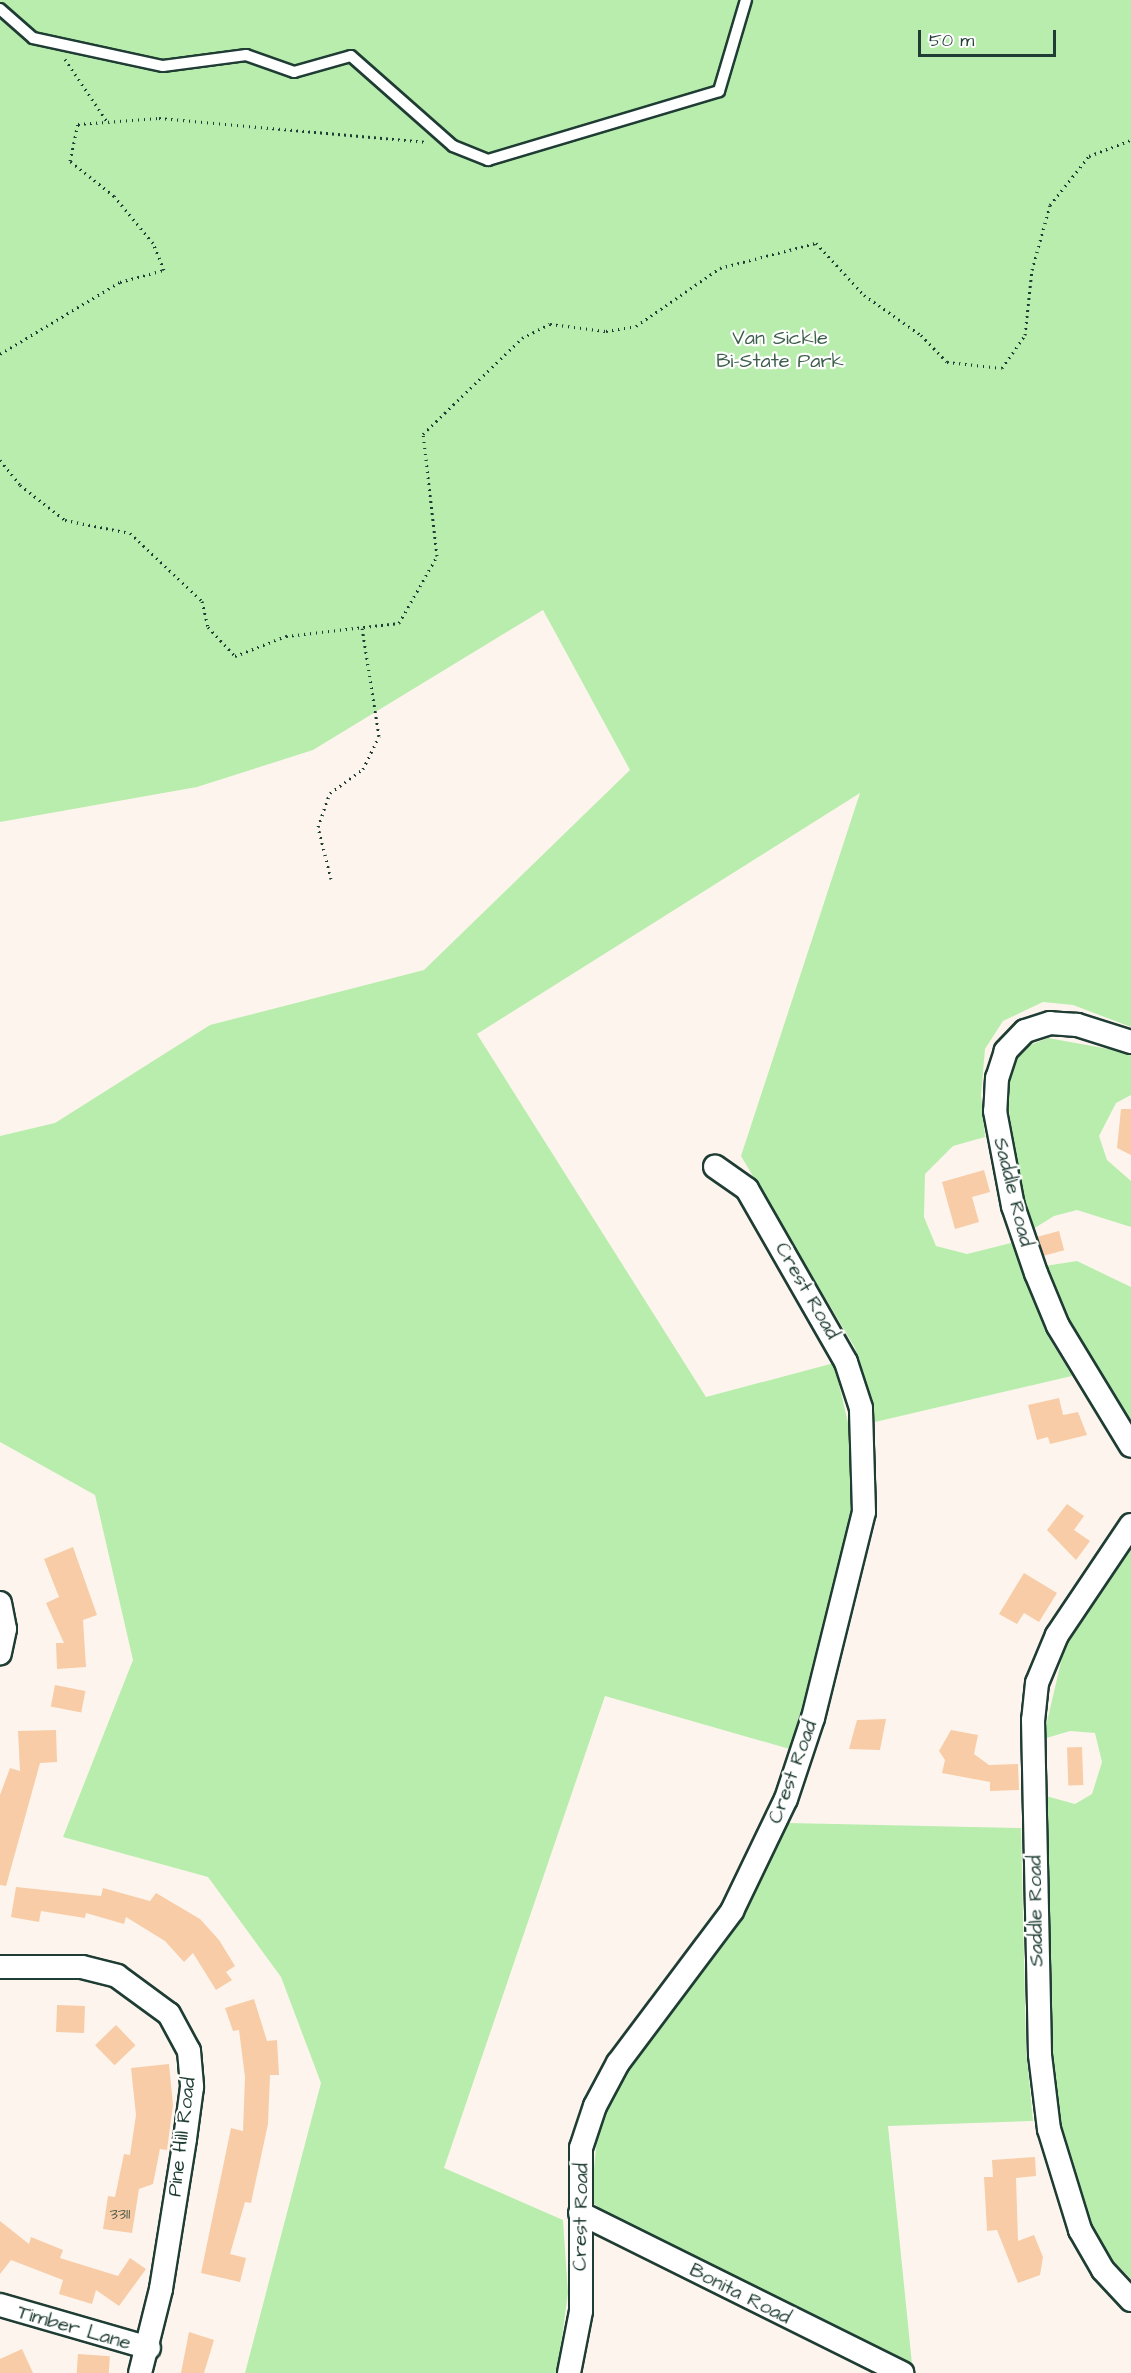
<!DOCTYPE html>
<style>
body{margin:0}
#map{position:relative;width:1131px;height:2373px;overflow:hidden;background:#fdf5ed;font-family:"Architects Daughter",sans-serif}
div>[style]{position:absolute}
.green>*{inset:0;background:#b9edad}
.building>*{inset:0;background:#f7cca6;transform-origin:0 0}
.path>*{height:3px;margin-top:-1.5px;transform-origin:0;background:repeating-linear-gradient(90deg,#1f3d34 0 1.5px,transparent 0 6px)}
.roads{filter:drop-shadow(2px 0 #1f3d34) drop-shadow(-2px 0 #1f3d34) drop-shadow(0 2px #1f3d34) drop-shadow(0 -2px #1f3d34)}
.service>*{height:10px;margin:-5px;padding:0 5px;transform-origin:5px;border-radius:5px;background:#fff}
.minor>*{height:22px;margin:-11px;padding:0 11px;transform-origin:11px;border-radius:11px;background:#fff}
span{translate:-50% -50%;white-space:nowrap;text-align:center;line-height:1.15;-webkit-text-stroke:4.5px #fff;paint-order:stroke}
.number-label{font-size:16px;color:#556150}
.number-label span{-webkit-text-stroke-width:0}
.park-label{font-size:20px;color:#3e604c}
.street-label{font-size:20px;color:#1f3d34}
.scale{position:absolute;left:918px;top:30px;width:138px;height:27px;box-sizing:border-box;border:3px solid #1f3d34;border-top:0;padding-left:8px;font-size:18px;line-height:21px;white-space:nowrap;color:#1f3d34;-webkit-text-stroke:4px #fff;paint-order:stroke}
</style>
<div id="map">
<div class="green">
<i style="clip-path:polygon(0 0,1131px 0,1131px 1027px,1073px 1005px,1043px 1002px,1003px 1021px,985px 1049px,981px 1095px,985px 1137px,953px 1146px,925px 1174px,924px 1217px,936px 1246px,967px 1254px,1015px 1242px,1052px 1343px,1072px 1376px,875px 1422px,855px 1348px,741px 1156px,860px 793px,477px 1034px,706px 1397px,834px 1363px,853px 1444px,855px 1493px,841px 1566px,793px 1750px,605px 1696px,444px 2168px,563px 2220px,568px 2293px,557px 2373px,245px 2373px,321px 2083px,281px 1977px,208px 1877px,63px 1837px,133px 1660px,95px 1495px,0 1442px,0 1136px,55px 1123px,210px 1025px,424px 970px,630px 770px,543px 610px,313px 750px,197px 787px,0 822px)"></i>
<i style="clip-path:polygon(1048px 1038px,1131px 1053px,1131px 1095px,1116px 1103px,1099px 1136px,1107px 1160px,1131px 1181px,1131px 1227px,1077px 1210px,1054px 1216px,1033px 1229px,1018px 1184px,1006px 1084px,1012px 1062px,1025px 1047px)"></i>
<i style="clip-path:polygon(1077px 1261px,1131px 1287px,1131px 1426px,1072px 1330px,1045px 1266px)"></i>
<i style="clip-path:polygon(1131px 1549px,1131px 2279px,1099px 2246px,1080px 2205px,1059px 2117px,1053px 2059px,1046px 1796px,1075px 1804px,1092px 1794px,1102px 1762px,1095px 1733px,1070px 1731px,1043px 1739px,1064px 1649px)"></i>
<i style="clip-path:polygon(789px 1823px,1021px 1828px,1026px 2048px,1033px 2121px,888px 2126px,912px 2364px,615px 2221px,591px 2201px,598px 2126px,614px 2088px,726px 1941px)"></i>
</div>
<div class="building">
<i style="clip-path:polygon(1121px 1109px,1131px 1109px,1131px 1155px,1117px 1148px)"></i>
<i style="clip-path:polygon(984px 1170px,990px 1192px,972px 1197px,979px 1222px,955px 1229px,942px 1182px)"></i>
<i style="left:1059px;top:1231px;width:20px;height:22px;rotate:75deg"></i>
<i style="clip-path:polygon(1059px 1398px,1063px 1415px,1078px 1412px,1087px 1435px,1050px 1444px,1048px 1437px,1037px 1440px,1028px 1405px)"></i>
<i style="clip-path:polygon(1067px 1504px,1084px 1516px,1074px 1530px,1090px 1541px,1076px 1560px,1047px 1530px)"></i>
<i style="clip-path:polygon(73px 1547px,97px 1615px,83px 1620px,86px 1667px,57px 1669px,56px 1643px,64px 1643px,46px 1603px,59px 1597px,44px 1559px)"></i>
<i style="clip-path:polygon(1024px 1573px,1057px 1593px,1039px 1622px,1024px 1613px,1017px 1624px,999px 1614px)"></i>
<i style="left:55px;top:1685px;width:31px;height:22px;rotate:11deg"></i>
<i style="clip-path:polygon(886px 1719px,880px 1750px,849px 1749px,857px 1720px)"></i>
<i style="clip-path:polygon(56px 1730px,57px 1762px,40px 1763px,6px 1886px,0 1885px,0 1795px,10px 1768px,20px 1771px,18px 1731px)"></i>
<i style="clip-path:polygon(951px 1730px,978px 1735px,974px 1754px,989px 1765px,1018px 1764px,1019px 1790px,990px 1791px,990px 1782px,942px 1773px,945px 1760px,939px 1751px)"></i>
<i style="left:1082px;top:1747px;width:38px;height:15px;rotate:88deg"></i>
<i style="clip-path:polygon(16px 1887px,101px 1896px,103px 1888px,150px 1901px,156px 1893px,200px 1919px,219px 1940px,235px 1966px,226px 1972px,232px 1980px,216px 1990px,193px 1953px,184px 1962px,165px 1941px,126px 1917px,124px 1924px,86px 1913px,85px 1918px,41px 1911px,39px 1922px,11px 1917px)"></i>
<i style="clip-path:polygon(254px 1999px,267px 2041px,277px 2040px,279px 2075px,270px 2075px,268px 2124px,251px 2203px,245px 2202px,230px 2254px,246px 2258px,240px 2282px,201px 2273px,231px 2128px,243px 2131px,245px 2077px,239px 2030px,233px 2031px,225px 2008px)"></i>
<i style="left:57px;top:2005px;width:28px;height:27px;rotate:2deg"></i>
<i style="left:116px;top:2025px;width:28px;height:29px;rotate:46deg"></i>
<i style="clip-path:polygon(169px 2064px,173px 2105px,167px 2150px,160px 2149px,153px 2184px,139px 2189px,132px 2233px,103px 2229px,108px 2196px,115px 2197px,124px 2154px,130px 2155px,136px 2115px,131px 2068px)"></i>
<i style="clip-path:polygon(1035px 2157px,1036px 2176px,1016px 2178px,1018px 2241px,1034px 2235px,1043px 2257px,1040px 2275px,1018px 2283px,997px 2230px,987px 2231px,984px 2177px,993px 2177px,992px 2160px)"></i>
<i style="clip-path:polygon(0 2221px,29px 2244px,31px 2237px,63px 2250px,60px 2258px,118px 2276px,130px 2258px,146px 2269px,119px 2306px,96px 2290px,92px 2304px,59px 2294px,63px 2280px,11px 2260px,0 2274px)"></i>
<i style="clip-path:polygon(189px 2332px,214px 2340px,204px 2373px,181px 2373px)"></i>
<i style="clip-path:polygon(22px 2349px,33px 2373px,0 2373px,0 2359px)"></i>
<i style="left:78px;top:2354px;width:32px;height:19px;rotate:4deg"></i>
</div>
<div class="path">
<i style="left:65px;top:59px;width:77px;rotate:56.1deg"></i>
<i style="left:0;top:354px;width:140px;rotate:-31deg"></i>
<i style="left:120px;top:282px;width:46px;rotate:-15.3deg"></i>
<i style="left:164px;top:270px;width:29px;rotate:-112deg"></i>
<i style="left:153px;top:243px;width:61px;rotate:-129.7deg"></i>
<i style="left:114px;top:196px;width:56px;rotate:-141.5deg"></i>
<i style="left:70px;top:161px;width:38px;rotate:-78deg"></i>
<i style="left:78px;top:124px;width:81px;rotate:-4.2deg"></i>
<i style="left:159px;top:118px;width:269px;rotate:5.1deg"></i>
<i style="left:0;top:460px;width:32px;rotate:51deg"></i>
<i style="left:20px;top:485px;width:57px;rotate:37.9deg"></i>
<i style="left:65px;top:520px;width:66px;rotate:11.3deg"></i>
<i style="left:130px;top:533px;width:99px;rotate:43.4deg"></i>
<i style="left:202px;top:601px;width:27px;rotate:77deg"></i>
<i style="left:208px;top:627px;width:40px;rotate:47deg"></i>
<i style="left:235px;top:656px;width:55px;rotate:-21.4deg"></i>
<i style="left:286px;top:636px;width:114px;rotate:-6.6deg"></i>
<i style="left:399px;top:623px;width:77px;rotate:-60.4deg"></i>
<i style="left:437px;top:556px;width:123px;rotate:-96.5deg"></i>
<i style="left:423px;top:434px;width:138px;rotate:-44.1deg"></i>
<i style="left:522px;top:338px;width:31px;rotate:-27deg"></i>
<i style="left:550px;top:324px;width:56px;rotate:7.1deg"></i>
<i style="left:606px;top:331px;width:30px;rotate:-9deg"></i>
<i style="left:636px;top:326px;width:102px;rotate:-34.6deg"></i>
<i style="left:720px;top:268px;width:99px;rotate:-14.6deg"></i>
<i style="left:816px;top:243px;width:71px;rotate:47.3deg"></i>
<i style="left:864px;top:295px;width:70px;rotate:35.1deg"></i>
<i style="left:921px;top:335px;width:37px;rotate:46deg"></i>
<i style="left:947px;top:362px;width:55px;rotate:6.2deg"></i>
<i style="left:1002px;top:368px;width:40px;rotate:-55.1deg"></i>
<i style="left:1025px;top:335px;width:65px;rotate:-83.9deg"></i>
<i style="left:1032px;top:270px;width:67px;rotate:-74.5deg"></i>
<i style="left:1050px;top:205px;width:63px;rotate:-51.5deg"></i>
<i style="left:1089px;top:156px;width:45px;rotate:-20.9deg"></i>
<i style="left:331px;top:879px;width:54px;rotate:-104deg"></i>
<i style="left:318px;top:827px;width:36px;rotate:-71deg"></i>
<i style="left:330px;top:793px;width:41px;rotate:-36deg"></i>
<i style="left:363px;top:769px;width:37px;rotate:-64deg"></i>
<i style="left:379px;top:736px;width:109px;rotate:-98.9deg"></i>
</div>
<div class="roads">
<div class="service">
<i style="left:0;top:9px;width:44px;rotate:41.3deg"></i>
<i style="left:33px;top:38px;width:133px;rotate:12.2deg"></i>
<i style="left:163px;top:66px;width:84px;rotate:-7.5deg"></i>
<i style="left:246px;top:55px;width:51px;rotate:19.5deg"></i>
<i style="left:294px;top:72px;width:59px;rotate:-15.7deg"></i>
<i style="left:351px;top:56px;width:136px;rotate:41.4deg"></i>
<i style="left:453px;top:146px;width:38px;rotate:22deg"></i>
<i style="left:488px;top:160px;width:241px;rotate:-16.6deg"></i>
<i style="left:719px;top:91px;width:95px;rotate:-73.5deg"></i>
</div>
<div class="minor">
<i style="left:1131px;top:1042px;width:57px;rotate:-162.5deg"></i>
<i style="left:1077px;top:1025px;width:27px;rotate:-176deg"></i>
<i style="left:1050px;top:1023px;width:26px;rotate:162deg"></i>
<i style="left:1025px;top:1031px;width:28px;rotate:134deg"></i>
<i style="left:1006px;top:1051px;width:28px;rotate:108deg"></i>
<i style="left:997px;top:1078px;width:33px;rotate:93deg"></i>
<i style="left:995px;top:1111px;width:97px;rotate:79.3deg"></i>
<i style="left:1013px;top:1206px;width:71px;rotate:71.1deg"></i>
<i style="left:1036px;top:1273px;width:57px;rotate:67.5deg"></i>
<i style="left:1058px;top:1326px;width:140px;rotate:58.7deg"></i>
<i style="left:1131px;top:1525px;width:133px;rotate:123.9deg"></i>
<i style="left:1057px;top:1635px;width:52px;rotate:112.6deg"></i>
<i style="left:1037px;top:1683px;width:37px;rotate:96deg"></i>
<i style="left:1033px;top:1720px;width:335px;rotate:88.8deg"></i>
<i style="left:1040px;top:2055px;width:75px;rotate:83.1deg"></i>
<i style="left:1049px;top:2129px;width:106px;rotate:72.9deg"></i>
<i style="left:1080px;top:2230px;width:46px;rotate:60.1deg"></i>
<i style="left:1103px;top:2270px;width:41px;rotate:47deg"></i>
<i style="left:0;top:1603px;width:26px;rotate:79deg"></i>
<i style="left:5px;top:1629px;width:25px;rotate:102deg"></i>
<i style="left:0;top:1967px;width:82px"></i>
<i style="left:82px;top:1967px;width:36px;rotate:14deg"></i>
<i style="left:117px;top:1976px;width:64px;rotate:36.2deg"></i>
<i style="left:169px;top:2014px;width:42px;rotate:61.6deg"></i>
<i style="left:189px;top:2051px;width:36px;rotate:85deg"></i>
<i style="left:192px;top:2087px;width:52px;rotate:97.7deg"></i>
<i style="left:185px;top:2139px;width:152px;rotate:99.1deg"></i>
<i style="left:161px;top:2289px;width:87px;rotate:104deg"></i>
<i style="left:580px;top:2213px;width:360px;rotate:26.4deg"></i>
<i style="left:0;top:2305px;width:155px;rotate:16.1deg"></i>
<i style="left:569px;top:2373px;width:63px;rotate:-79deg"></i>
<i style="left:581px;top:2311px;width:163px;rotate:-90deg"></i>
<i style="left:581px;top:2148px;width:44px;rotate:-71.6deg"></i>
<i style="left:595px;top:2106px;width:49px;rotate:-61.9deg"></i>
<i style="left:618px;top:2063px;width:190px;rotate:-53.1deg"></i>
<i style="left:732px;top:1911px;width:124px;rotate:-64.3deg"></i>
<i style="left:786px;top:1799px;width:85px;rotate:-71.6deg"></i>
<i style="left:813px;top:1718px;width:212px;rotate:-76.1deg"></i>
<i style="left:864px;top:1512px;width:104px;rotate:-91.7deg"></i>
<i style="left:861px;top:1408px;width:48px;rotate:-108.1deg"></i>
<i style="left:846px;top:1362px;width:199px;rotate:-119.8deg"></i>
<i style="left:747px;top:1189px;width:39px;rotate:-145deg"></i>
</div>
</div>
<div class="number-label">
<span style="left:120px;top:2214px">3311</span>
</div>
<div class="park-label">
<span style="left:780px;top:350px">Van Sickle<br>Bi-State Park</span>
</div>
<div class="street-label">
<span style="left:1013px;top:1192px;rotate:76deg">Saddle Road</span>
<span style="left:807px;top:1291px;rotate:60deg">Crest Road</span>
<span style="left:793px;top:1772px;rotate:-70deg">Crest Road</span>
<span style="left:1036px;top:1911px;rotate:-91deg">Saddle Road</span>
<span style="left:182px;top:2137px;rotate:-83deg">Pine Hill Road</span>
<span style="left:581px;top:2217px;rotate:-89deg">Crest Road</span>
<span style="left:740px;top:2294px;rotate:27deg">Bonita Road</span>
<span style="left:74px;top:2328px;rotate:16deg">Timber Lane</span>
</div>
<div class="scale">50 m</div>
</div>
